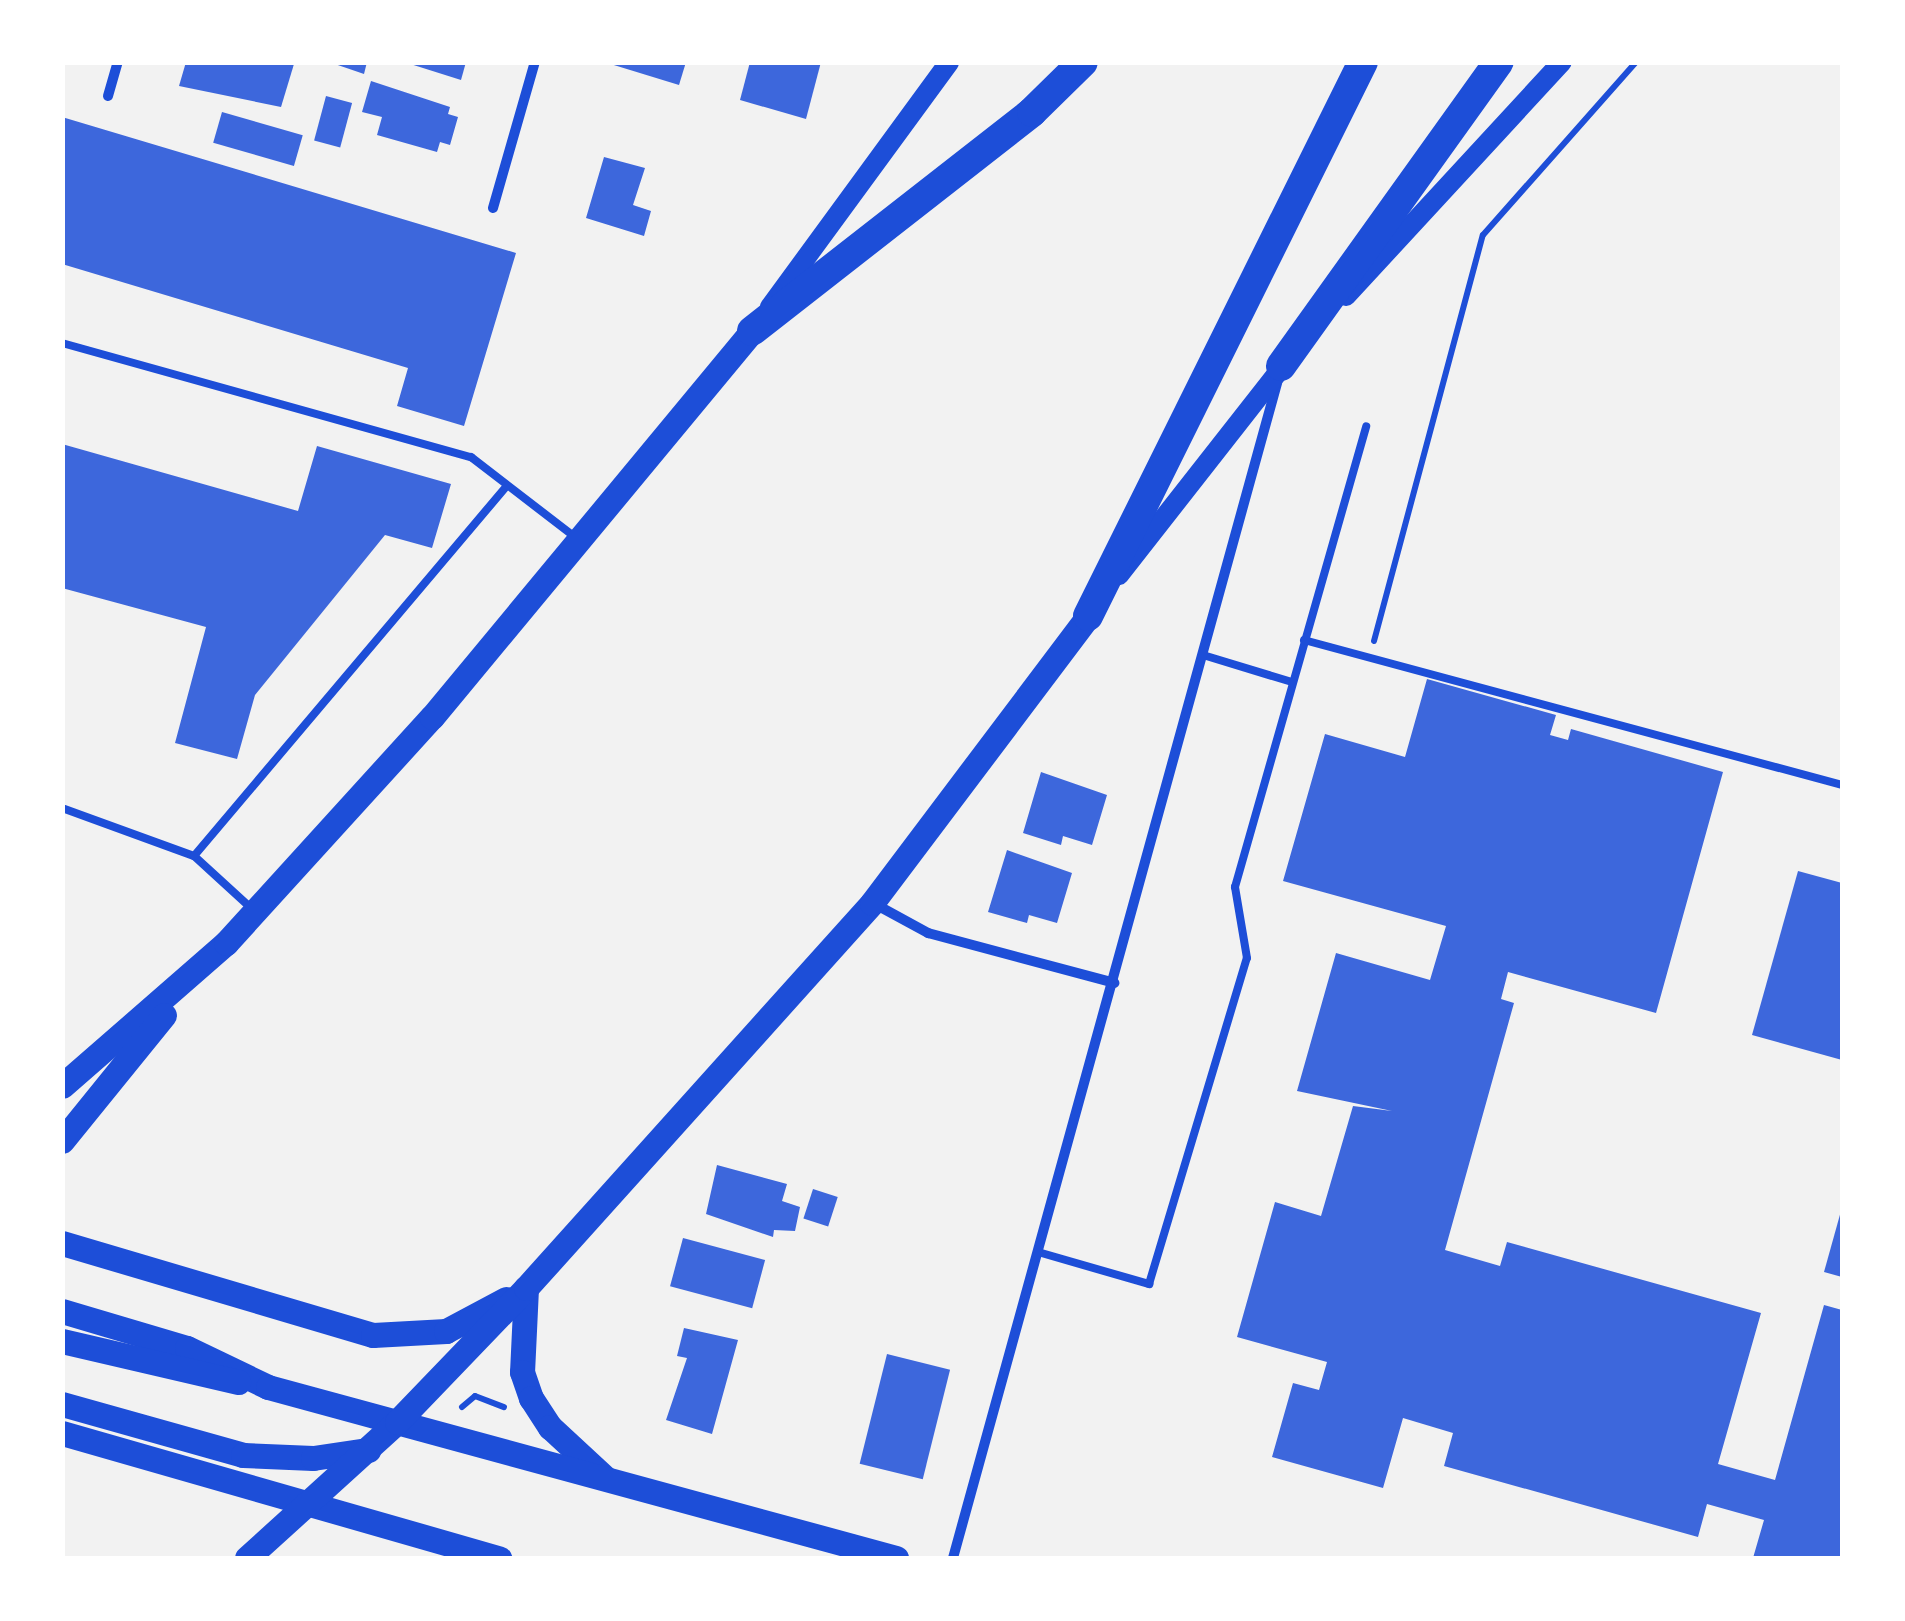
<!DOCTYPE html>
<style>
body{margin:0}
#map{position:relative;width:1905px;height:1621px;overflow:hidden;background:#f2f2f2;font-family:"Roboto Condensed",sans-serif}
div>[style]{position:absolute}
.building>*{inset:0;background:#3d67dc;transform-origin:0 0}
.path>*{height:6px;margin:-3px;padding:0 3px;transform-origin:3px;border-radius:3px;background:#1d4ed8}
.service>*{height:8px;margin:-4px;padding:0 4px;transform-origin:4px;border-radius:4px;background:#1d4ed8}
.minor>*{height:10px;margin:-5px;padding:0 5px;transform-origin:5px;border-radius:5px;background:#1d4ed8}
.secondary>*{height:20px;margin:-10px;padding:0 10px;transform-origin:10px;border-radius:10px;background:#1d4ed8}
.primary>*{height:25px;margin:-12.5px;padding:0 12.5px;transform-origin:12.5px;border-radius:12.5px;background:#1d4ed8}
.motorway>*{height:30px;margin:-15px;padding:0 15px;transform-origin:15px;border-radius:15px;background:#1d4ed8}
span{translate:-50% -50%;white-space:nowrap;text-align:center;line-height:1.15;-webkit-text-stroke:8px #fff;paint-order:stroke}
.frame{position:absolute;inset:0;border:65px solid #fff;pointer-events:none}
</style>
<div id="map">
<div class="building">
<i style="clip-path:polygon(186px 62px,289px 62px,294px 64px,281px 107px,179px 86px)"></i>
<i style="clip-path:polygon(329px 62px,367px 62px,364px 74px)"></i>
<i style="clip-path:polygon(404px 62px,466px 62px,461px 80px)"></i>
<i style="clip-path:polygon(604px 62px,686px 62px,679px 85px)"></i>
<i style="clip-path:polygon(750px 62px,821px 62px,806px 119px,740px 100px)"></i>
<i style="clip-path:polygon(371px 81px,450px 107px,448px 114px,458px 117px,450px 145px,440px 142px,437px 152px,377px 135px,382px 117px,362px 112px)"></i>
<i style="left:326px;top:96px;width:27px;height:46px;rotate:15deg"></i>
<i style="left:222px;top:112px;width:84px;height:32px;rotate:16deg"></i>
<i style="clip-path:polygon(62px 117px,516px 253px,464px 426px,397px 406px,408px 368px,62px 264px)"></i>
<i style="clip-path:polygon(604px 157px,645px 168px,633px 205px,651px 211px,644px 236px,586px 218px)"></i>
<i style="clip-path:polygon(62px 444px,298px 511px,317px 446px,451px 484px,432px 548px,385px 535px,255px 695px,237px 759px,175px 743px,206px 627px,62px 588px)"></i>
<i style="clip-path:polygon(1427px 679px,1556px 715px,1550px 735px,1568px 740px,1571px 729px,1723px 772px,1656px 1013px,1508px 972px,1501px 999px,1514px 1003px,1445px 1250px,1500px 1266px,1507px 1242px,1761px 1313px,1718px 1464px,1775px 1480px,1824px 1305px,1842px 1310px,1842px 1558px,1753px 1558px,1764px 1520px,1707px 1504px,1698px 1537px,1444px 1466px,1453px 1433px,1403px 1418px,1383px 1488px,1272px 1457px,1293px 1383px,1319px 1390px,1327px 1362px,1237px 1337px,1275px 1202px,1321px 1216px,1353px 1106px,1392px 1111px,1297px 1091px,1336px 953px,1430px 980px,1446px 926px,1283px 881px,1325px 734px,1405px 757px)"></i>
<i style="clip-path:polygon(1041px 772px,1107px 795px,1092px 845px,1063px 836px,1061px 845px,1023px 833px)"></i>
<i style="clip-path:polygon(1007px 850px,1072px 873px,1057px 923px,1029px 915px,1027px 923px,988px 912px)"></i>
<i style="clip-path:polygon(1798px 871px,1842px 883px,1842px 1060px,1752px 1035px)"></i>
<i style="clip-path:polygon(717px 1165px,787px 1184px,782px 1201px,800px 1207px,795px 1231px,774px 1230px,773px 1237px,706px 1214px)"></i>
<i style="left:813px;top:1189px;width:26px;height:31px;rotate:18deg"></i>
<i style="clip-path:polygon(1841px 1211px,1842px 1211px,1842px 1277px,1824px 1272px)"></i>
<i style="left:683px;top:1238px;width:85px;height:50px;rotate:15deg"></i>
<i style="clip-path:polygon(684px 1328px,738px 1340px,712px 1434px,666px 1420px,687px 1358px,677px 1356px)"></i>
<i style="left:887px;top:1354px;width:65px;height:113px;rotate:14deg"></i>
</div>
<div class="path">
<i style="left:1374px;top:641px;width:420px;rotate:-75deg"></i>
<i style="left:1483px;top:235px;width:231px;rotate:-48.5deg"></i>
<i style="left:462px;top:1407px;width:17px;rotate:-40deg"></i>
<i style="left:475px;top:1396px;width:31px;rotate:21deg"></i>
</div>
<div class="service">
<i style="left:62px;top:343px;width:425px;rotate:15.6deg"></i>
<i style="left:471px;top:457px;width:131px;rotate:37.6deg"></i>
<i style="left:1304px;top:640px;width:557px;rotate:15.08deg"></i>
<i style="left:1203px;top:655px;width:93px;rotate:16.9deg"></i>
<i style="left:62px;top:808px;width:140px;rotate:20deg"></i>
<i style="left:251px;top:908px;width:77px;rotate:-137.6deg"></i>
<i style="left:194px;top:856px;width:485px;rotate:-49.8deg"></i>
<i style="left:1038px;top:1252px;width:116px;rotate:16.1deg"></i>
<i style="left:1149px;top:1284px;width:340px;rotate:-73.3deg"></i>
<i style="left:1247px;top:958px;width:72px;rotate:-99.6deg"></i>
<i style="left:1235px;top:887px;width:479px;rotate:-74.1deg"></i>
</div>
<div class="minor">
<i style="left:108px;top:96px;width:35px;rotate:-74deg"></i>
<i style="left:493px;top:208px;width:152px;rotate:-74deg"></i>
<i style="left:873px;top:903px;width:63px;rotate:28.6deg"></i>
<i style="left:928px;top:933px;width:193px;rotate:15deg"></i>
<i style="left:953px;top:1558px;width:1219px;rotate:-74.58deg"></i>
</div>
<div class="secondary">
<i style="left:1346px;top:296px;width:318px;rotate:-47.3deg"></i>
<i style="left:770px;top:307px;width:303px;rotate:-53.8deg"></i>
<i style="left:1119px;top:575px;width:276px;rotate:-51.9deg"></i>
</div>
<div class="primary">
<i style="left:62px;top:1086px;width:218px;rotate:-41.1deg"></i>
<i style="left:226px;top:943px;width:306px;rotate:-47.7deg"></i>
<i style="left:432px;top:717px;width:501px;rotate:-50.34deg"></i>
<i style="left:62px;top:1141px;width:162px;rotate:-51deg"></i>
<i style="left:62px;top:1243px;width:324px;rotate:16.5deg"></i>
<i style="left:373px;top:1335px;width:73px;rotate:-3.1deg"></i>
<i style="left:446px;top:1331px;width:68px;rotate:-28.1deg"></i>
<i style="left:526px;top:1288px;width:84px;rotate:92.7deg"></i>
<i style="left:522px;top:1372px;width:28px;rotate:71deg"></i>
<i style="left:531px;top:1398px;width:35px;rotate:57deg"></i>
<i style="left:550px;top:1427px;width:74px;rotate:42.8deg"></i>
<i style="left:62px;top:1311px;width:130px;rotate:16.5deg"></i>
<i style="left:187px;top:1348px;width:90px;rotate:25.7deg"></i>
<i style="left:268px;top:1387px;width:651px;rotate:15.23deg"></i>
<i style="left:62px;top:1341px;width:181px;rotate:13.1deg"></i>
<i style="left:62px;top:1404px;width:188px;rotate:15.7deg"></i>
<i style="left:243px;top:1455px;width:70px;rotate:2.5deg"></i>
<i style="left:313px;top:1458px;width:56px;rotate:-8.3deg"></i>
<i style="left:62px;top:1433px;width:455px;rotate:16deg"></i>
<i style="left:247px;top:1558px;width:202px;rotate:-42.2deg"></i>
<i style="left:397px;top:1422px;width:186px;rotate:-46.1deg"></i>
<i style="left:526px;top:1288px;width:518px;rotate:-48.05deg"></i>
<i style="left:872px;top:903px;width:359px;rotate:-53deg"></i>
</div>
<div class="motorway">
<i style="left:752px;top:331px;width:355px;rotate:-38deg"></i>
<i style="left:1032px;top:112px;width:71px;rotate:-44.4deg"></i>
<i style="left:1281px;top:366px;width:374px;rotate:-54.4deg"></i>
<i style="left:1088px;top:616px;width:618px;rotate:-63.6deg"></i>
</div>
<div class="frame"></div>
</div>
